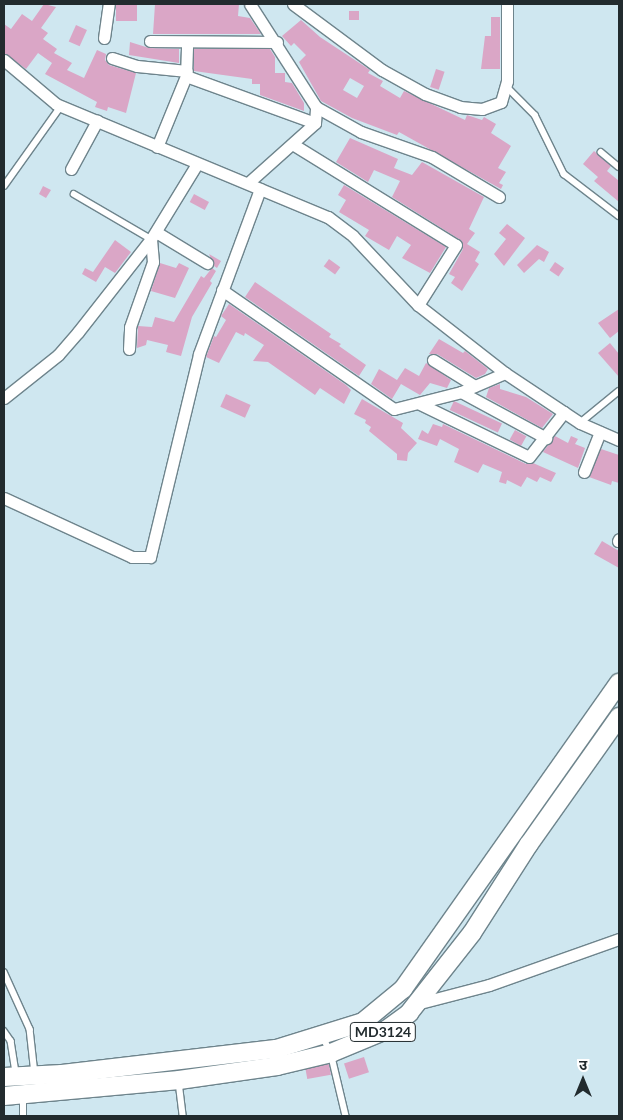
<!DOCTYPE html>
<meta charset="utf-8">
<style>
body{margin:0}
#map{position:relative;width:623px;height:1120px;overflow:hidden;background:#cfe7f0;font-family:Lato,"Noto Sans Devanagari",sans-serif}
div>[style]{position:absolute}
.building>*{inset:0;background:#daa6c6;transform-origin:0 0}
.roads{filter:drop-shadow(1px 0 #6e848c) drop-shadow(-1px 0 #6e848c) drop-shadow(0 1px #6e848c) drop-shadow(0 -1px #6e848c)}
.lane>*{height:5.5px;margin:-2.75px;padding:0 2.75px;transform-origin:2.75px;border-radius:2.75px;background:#fff}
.street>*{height:11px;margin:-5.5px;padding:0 5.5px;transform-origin:5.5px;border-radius:5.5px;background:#fff}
.primary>*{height:18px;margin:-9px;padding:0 9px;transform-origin:9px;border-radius:9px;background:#fff}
span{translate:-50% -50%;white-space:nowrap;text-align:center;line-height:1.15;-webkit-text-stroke:4px #fff;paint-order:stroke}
.shield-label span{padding:1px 4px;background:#fff;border:1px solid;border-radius:4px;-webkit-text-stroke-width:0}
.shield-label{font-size:14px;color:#222b2e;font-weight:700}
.frame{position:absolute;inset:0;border:5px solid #222b2e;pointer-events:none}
.north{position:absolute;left:558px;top:1055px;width:50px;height:50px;-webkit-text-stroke:4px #fff;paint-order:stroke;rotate:0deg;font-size:14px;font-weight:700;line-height:20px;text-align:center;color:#222b2e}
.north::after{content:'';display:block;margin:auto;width:18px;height:22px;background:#222b2e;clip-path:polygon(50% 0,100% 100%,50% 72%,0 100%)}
</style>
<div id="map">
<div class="building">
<i style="clip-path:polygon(44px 4px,56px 7px,41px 28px,48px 33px,43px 39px,57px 49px,54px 53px,72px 63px,67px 70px,84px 78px,97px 50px,106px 54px,105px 60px,109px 65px,136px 73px,126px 113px,108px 107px,107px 111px,95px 107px,97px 102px,45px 74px,52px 63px,38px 53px,26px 69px,4px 53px,4px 24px,11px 29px,22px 14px,32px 21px)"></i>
<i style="left:116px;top:4px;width:21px;height:17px"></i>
<i style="clip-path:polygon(155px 4px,239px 4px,238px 16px,250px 18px,261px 34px,153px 34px)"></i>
<i style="left:349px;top:11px;width:10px;height:9px"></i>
<i style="clip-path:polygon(491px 17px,500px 17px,500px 69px,481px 69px,485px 36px,491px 36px)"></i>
<i style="clip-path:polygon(evenodd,301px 20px,320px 37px,370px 70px,368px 73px,383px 81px,380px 86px,400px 98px,404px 91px,465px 120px,467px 115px,482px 120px,484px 117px,496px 124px,491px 133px,511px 146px,498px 168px,506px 172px,499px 183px,503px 185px,501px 189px,399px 132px,397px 135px,352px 118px,321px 101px,299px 62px,306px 55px,294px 43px,291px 46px,282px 36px,301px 20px,350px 78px,364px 86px,357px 98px,343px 90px,350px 78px)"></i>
<i style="left:76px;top:25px;width:12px;height:18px;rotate:24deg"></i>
<i style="clip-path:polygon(130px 42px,149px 48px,179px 49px,179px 63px,129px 55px)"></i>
<i style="clip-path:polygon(194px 49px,270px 49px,275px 57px,275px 73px,285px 73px,285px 82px,292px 83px,304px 103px,304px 111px,260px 95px,260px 84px,252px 84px,252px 79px,194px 71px)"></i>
<i style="left:436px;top:69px;width:9px;height:19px;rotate:18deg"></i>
<i style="clip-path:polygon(350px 138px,398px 159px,394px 168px,412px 175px,422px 162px,484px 197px,469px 229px,475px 233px,467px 244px,480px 252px,475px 261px,479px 264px,462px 291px,451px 283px,455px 277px,449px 274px,463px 249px,462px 241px,392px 197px,400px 181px,374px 170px,368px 182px,336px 162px)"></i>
<i style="clip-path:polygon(594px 151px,611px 166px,607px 171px,619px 181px,619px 202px,594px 181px,598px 177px,583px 164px)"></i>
<i style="clip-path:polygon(344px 185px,446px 247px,430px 273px,402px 258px,411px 245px,397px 236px,389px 250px,365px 236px,369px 230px,339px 212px,346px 200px,338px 195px)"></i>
<i style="clip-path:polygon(43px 186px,51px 190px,46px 198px,39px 194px)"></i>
<i style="left:194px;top:194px;width:17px;height:9px;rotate:28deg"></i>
<i style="clip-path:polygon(507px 224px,525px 238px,504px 266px,494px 254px,506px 239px,499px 233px)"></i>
<i style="clip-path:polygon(115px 240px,131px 252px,115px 273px,105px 267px,96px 282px,82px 274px,85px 268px,93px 272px)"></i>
<i style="clip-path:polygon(537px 245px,549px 252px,544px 262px,539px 259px,524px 273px,517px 265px)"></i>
<i style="clip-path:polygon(209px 254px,221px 261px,217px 268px,214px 266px)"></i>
<i style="left:329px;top:259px;width:14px;height:9px;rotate:36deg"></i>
<i style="left:555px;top:262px;width:11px;height:10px;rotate:34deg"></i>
<i style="clip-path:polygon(160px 263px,176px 268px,179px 263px,189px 268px,175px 298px,151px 291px)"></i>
<i style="clip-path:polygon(212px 268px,216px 271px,210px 281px,212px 283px,192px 317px,181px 356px,166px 352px,168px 345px,147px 340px,146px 345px,137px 348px,138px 326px,152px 327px,155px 317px,174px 322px,201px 276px,204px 278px)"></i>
<i style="clip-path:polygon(255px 282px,331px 334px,329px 337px,341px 344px,339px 346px,366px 365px,359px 376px,245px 297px)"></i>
<i style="clip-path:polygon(229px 304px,346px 385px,351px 390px,344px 404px,320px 388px,315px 395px,268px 362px,253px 361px,264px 345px,245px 333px,244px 336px,236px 332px,219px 363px,206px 357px,214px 336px,216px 337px,226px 320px,221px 316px)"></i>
<i style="clip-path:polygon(619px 309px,619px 331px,610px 338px,598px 323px)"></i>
<i style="clip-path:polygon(439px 339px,463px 353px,465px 351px,488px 369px,485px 374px,476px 378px,437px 354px,429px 354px)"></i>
<i style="clip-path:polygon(610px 343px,619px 354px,619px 377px,598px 353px)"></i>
<i style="clip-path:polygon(426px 363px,451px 380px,447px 388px,430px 383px,420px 395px,401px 384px,392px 399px,371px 384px,379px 369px,397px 380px,405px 368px,419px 376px)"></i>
<i style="clip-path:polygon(500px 384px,500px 389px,526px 397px,553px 414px,542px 428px,486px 397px,489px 388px)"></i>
<i style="left:226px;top:394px;width:27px;height:14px;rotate:24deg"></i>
<i style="clip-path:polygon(362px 399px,403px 423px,401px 428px,417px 443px,408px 453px,407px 461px,397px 460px,397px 454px,369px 431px,371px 427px,365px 423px,366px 420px,354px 414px)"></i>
<i style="left:454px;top:401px;width:53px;height:10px;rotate:25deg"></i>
<i style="clip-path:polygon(433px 424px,442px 427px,443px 424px,526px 464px,533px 463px,556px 473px,551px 482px,540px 477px,537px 482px,527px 477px,521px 487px,507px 480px,506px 484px,499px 482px,502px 472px,483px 464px,478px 473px,454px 462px,459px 449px,440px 439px,437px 446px,418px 439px,422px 430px,428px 434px)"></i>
<i style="left:515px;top:430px;width:13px;height:11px;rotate:29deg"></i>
<i style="clip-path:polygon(555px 436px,568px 443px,571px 436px,578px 439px,575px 444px,585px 448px,578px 468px,543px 452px)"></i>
<i style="clip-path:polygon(601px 449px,619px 455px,619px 483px,612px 481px,611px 485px,589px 477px)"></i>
<i style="clip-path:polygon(602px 541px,619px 551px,619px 568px,594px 554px)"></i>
<i style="left:364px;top:1057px;width:16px;height:21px;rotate:72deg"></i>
<i style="left:329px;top:1064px;width:11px;height:24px;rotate:80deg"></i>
</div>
<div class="roads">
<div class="lane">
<i style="left:506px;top:86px;width:41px;rotate:45deg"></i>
<i style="left:535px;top:115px;width:66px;rotate:63.8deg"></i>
<i style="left:564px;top:174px;width:69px;rotate:37.4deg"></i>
<i style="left:601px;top:152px;width:23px;rotate:40deg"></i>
<i style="left:4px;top:186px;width:98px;rotate:-54.5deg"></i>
<i style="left:74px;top:194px;width:89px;rotate:30.3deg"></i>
<i style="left:580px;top:423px;width:50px;rotate:-39.4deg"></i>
<i style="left:4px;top:972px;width:63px;rotate:65.5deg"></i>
<i style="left:30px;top:1029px;width:45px;rotate:83.7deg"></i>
<i style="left:4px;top:1031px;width:12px;rotate:55deg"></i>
<i style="left:11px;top:1041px;width:32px;rotate:81deg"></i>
<i style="left:323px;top:1037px;width:18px;rotate:63deg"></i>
<i style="left:331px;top:1053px;width:65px;rotate:76.6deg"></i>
<i style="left:179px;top:1082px;width:34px;rotate:83deg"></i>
<i style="left:23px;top:1116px;width:20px;rotate:-90deg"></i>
</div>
<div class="street">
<i style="left:293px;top:4px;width:111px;rotate:36.6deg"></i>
<i style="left:382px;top:70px;width:49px;rotate:29.2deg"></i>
<i style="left:425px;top:94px;width:37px;rotate:20deg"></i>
<i style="left:460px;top:107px;width:22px;rotate:5deg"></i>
<i style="left:482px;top:109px;width:20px;rotate:-20deg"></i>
<i style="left:501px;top:102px;width:22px;rotate:-74deg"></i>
<i style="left:507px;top:81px;width:77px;rotate:-90deg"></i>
<i style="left:104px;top:38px;width:34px;rotate:-82deg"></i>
<i style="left:150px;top:41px;width:127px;rotate:0.5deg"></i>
<i style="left:112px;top:58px;width:26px;rotate:18deg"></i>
<i style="left:137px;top:66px;width:50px;rotate:5.7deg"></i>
<i style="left:4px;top:60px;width:68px;rotate:40.2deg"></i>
<i style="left:56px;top:104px;width:295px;rotate:22.6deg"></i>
<i style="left:328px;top:217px;width:31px;rotate:37deg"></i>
<i style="left:353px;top:236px;width:95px;rotate:46.7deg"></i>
<i style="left:418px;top:305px;width:110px;rotate:38deg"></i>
<i style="left:505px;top:373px;width:90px;rotate:33.7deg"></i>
<i style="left:580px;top:423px;width:43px;rotate:23.6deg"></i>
<i style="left:186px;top:76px;width:137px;rotate:20deg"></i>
<i style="left:316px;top:107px;width:51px;rotate:29.1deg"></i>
<i style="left:361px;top:132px;width:75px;rotate:19.4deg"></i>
<i style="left:432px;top:157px;width:78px;rotate:30.8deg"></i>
<i style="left:294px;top:145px;width:190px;rotate:31.7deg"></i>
<i style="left:456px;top:245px;width:71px;rotate:122.3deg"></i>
<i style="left:157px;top:147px;width:77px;rotate:-67.8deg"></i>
<i style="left:186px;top:76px;width:34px;rotate:-88deg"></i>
<i style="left:71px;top:169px;width:55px;rotate:-61.6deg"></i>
<i style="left:248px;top:183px;width:90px;rotate:-41.8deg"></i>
<i style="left:315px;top:123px;width:16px;rotate:-86deg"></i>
<i style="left:316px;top:107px;width:122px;rotate:-122.7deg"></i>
<i style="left:156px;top:232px;width:60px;rotate:31.3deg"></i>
<i style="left:222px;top:290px;width:209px;rotate:34.7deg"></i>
<i style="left:394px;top:409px;width:69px;rotate:-14.2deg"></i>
<i style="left:461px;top:392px;width:48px;rotate:-23.4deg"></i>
<i style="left:129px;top:349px;width:22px;rotate:-87deg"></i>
<i style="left:130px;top:327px;width:69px;rotate:-70.5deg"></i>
<i style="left:153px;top:262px;width:23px;rotate:-95deg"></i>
<i style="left:433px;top:360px;width:49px;rotate:31.8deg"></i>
<i style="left:461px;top:392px;width:97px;rotate:28.4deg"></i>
<i style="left:4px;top:398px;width:69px;rotate:-38.5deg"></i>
<i style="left:58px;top:355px;width:30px;rotate:-49deg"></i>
<i style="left:78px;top:332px;width:118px;rotate:-51.9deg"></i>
<i style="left:151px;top:239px;width:88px;rotate:-58.5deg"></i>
<i style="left:420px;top:404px;width:121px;rotate:25.9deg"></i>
<i style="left:529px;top:457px;width:57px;rotate:-52.1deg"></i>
<i style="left:584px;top:472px;width:43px;rotate:-68.2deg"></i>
<i style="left:4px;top:498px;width:141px;rotate:24.7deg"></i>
<i style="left:132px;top:557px;width:18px"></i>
<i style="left:150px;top:557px;width:209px;rotate:-76.4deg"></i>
<i style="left:199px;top:354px;width:176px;rotate:-69.7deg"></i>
<i style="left:618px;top:541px;width:2px;rotate:-63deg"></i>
<i style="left:416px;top:1004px;width:75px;rotate:-14.6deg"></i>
<i style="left:489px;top:985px;width:138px;rotate:-19.5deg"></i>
</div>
<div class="primary">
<i style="left:4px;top:1077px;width:58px;rotate:-3deg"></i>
<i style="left:62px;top:1074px;width:215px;rotate:-6.7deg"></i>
<i style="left:276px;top:1049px;width:91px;rotate:-17.2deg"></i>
<i style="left:363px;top:1022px;width:52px;rotate:-39.5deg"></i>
<i style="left:403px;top:989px;width:375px;rotate:-54.8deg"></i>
<i style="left:4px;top:1096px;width:176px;rotate:-5.2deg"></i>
<i style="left:179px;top:1080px;width:99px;rotate:-8.1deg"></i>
<i style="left:277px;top:1066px;width:56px;rotate:-13.5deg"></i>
<i style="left:331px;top:1053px;width:60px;rotate:-22.7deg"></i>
<i style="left:386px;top:1030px;width:29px;rotate:-36deg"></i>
<i style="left:409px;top:1013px;width:102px;rotate:-51.8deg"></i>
<i style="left:472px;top:933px;width:106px;rotate:-57.4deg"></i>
<i style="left:529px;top:844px;width:156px;rotate:-54.7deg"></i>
</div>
</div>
<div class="shield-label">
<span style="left:383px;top:1032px">MD3124</span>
</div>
<div class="frame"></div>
<div class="north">उ</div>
</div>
